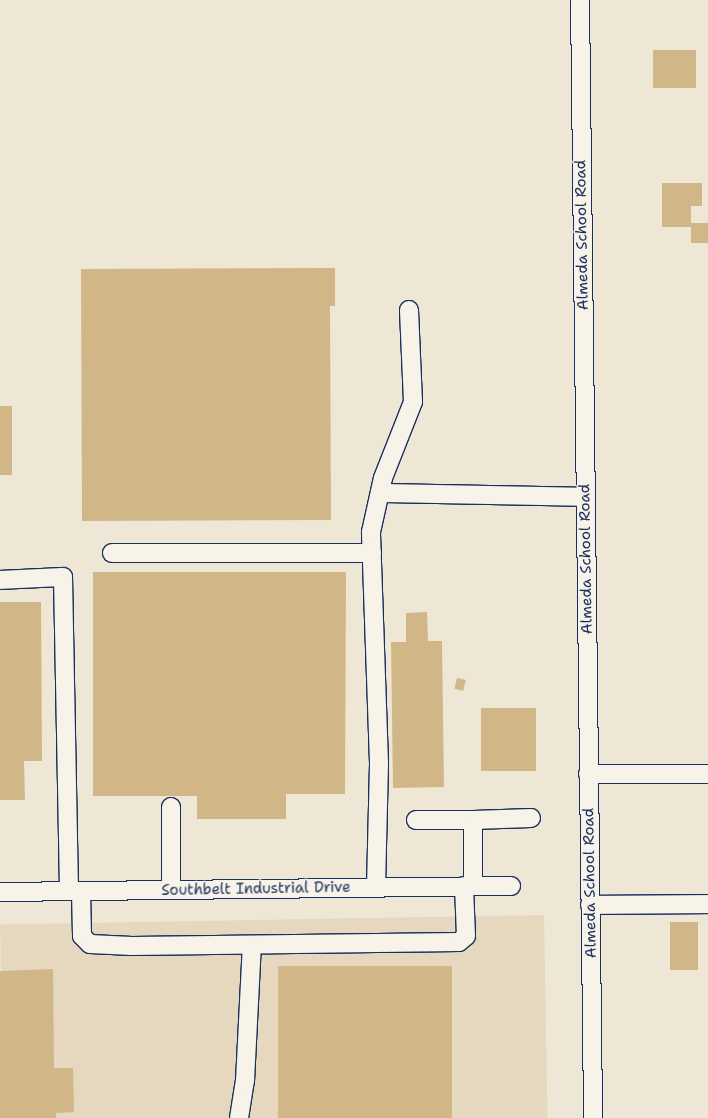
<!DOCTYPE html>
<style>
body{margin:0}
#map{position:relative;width:708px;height:1118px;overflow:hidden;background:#efe7d5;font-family:"Shantell Sans",sans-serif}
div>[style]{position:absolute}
.built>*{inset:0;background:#e6d8be;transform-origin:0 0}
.building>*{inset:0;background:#d1b687;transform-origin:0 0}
.roads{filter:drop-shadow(1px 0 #1b2f5e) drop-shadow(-1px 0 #1b2f5e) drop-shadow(0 1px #1b2f5e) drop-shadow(0 -1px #1b2f5e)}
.minor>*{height:18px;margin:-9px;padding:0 9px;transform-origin:9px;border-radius:9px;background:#f7f3e8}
span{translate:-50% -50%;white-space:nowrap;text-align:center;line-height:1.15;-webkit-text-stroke:3px #f7f3e8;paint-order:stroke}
.street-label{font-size:15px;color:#1b2f5e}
</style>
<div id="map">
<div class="built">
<i style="left:544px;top:915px;width:203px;height:544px;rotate:89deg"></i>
</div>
<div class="building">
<i style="left:653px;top:50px;width:43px;height:38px"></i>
<i style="clip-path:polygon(662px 183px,702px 183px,702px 206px,691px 206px,691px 223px,708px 223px,708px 243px,691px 243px,691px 227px,662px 227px)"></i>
<i style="clip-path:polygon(335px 268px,335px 306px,330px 306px,331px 520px,82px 521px,81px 269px)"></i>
<i style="left:0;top:406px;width:12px;height:69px"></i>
<i style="clip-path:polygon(93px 572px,346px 572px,345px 794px,286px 794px,286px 819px,197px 819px,197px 796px,93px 796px)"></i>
<i style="clip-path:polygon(0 602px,41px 602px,42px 761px,24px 761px,25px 800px,0 800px)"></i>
<i style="clip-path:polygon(427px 612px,428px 641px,442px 641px,444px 787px,393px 788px,391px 642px,406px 642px,406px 613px)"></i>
<i style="left:457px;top:678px;width:9px;height:11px;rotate:13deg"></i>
<i style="left:481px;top:708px;width:55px;height:63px"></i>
<i style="left:670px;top:922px;width:28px;height:48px"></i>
<i style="left:452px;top:966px;width:152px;height:174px;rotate:90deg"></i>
<i style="clip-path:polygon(53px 969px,54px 1068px,73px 1068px,74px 1112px,56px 1113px,56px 1118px,0 1118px,0 971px)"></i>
</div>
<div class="roads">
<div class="minor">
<i style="left:580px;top:0;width:1118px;rotate:89.33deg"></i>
<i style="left:380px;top:493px;width:205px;rotate:1.1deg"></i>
<i style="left:112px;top:553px;width:260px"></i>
<i style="left:0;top:580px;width:63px;rotate:-2.7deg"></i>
<i style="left:63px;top:577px;width:314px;rotate:88.9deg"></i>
<i style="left:588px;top:774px;width:120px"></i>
<i style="left:416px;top:820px;width:57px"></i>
<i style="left:473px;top:886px;width:66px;rotate:-90deg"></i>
<i style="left:473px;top:820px;width:58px;rotate:-2deg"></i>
<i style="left:376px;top:887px;width:124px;rotate:-88.6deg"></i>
<i style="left:379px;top:763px;width:231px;rotate:-92deg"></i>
<i style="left:371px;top:532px;width:55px;rotate:-77.5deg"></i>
<i style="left:383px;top:478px;width:82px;rotate:-68.5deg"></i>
<i style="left:413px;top:402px;width:92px;rotate:-92.5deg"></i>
<i style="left:171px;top:890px;width:83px;rotate:-90deg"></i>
<i style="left:81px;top:891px;width:45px;rotate:88.7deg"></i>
<i style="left:82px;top:936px;width:11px;rotate:45deg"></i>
<i style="left:90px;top:944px;width:42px;rotate:2.7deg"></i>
<i style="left:132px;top:946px;width:327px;rotate:-0.7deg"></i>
<i style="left:459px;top:942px;width:9px;rotate:-41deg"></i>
<i style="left:466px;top:936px;width:50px;rotate:-92.3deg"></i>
<i style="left:0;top:892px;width:511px;rotate:-0.67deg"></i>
<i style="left:590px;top:905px;width:118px;rotate:-0.5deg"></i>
<i style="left:239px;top:1118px;width:37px;rotate:-81deg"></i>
<i style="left:245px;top:1081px;width:136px;rotate:-87.1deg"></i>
</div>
</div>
<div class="street-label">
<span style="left:582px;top:235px;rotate:-91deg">Almeda School Road</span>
<span style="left:586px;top:559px;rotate:-91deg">Almeda School Road</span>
<span style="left:590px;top:883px;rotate:-91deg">Almeda School Road</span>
<span style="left:256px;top:889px;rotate:-1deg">Southbelt Industrial Drive</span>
</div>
</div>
